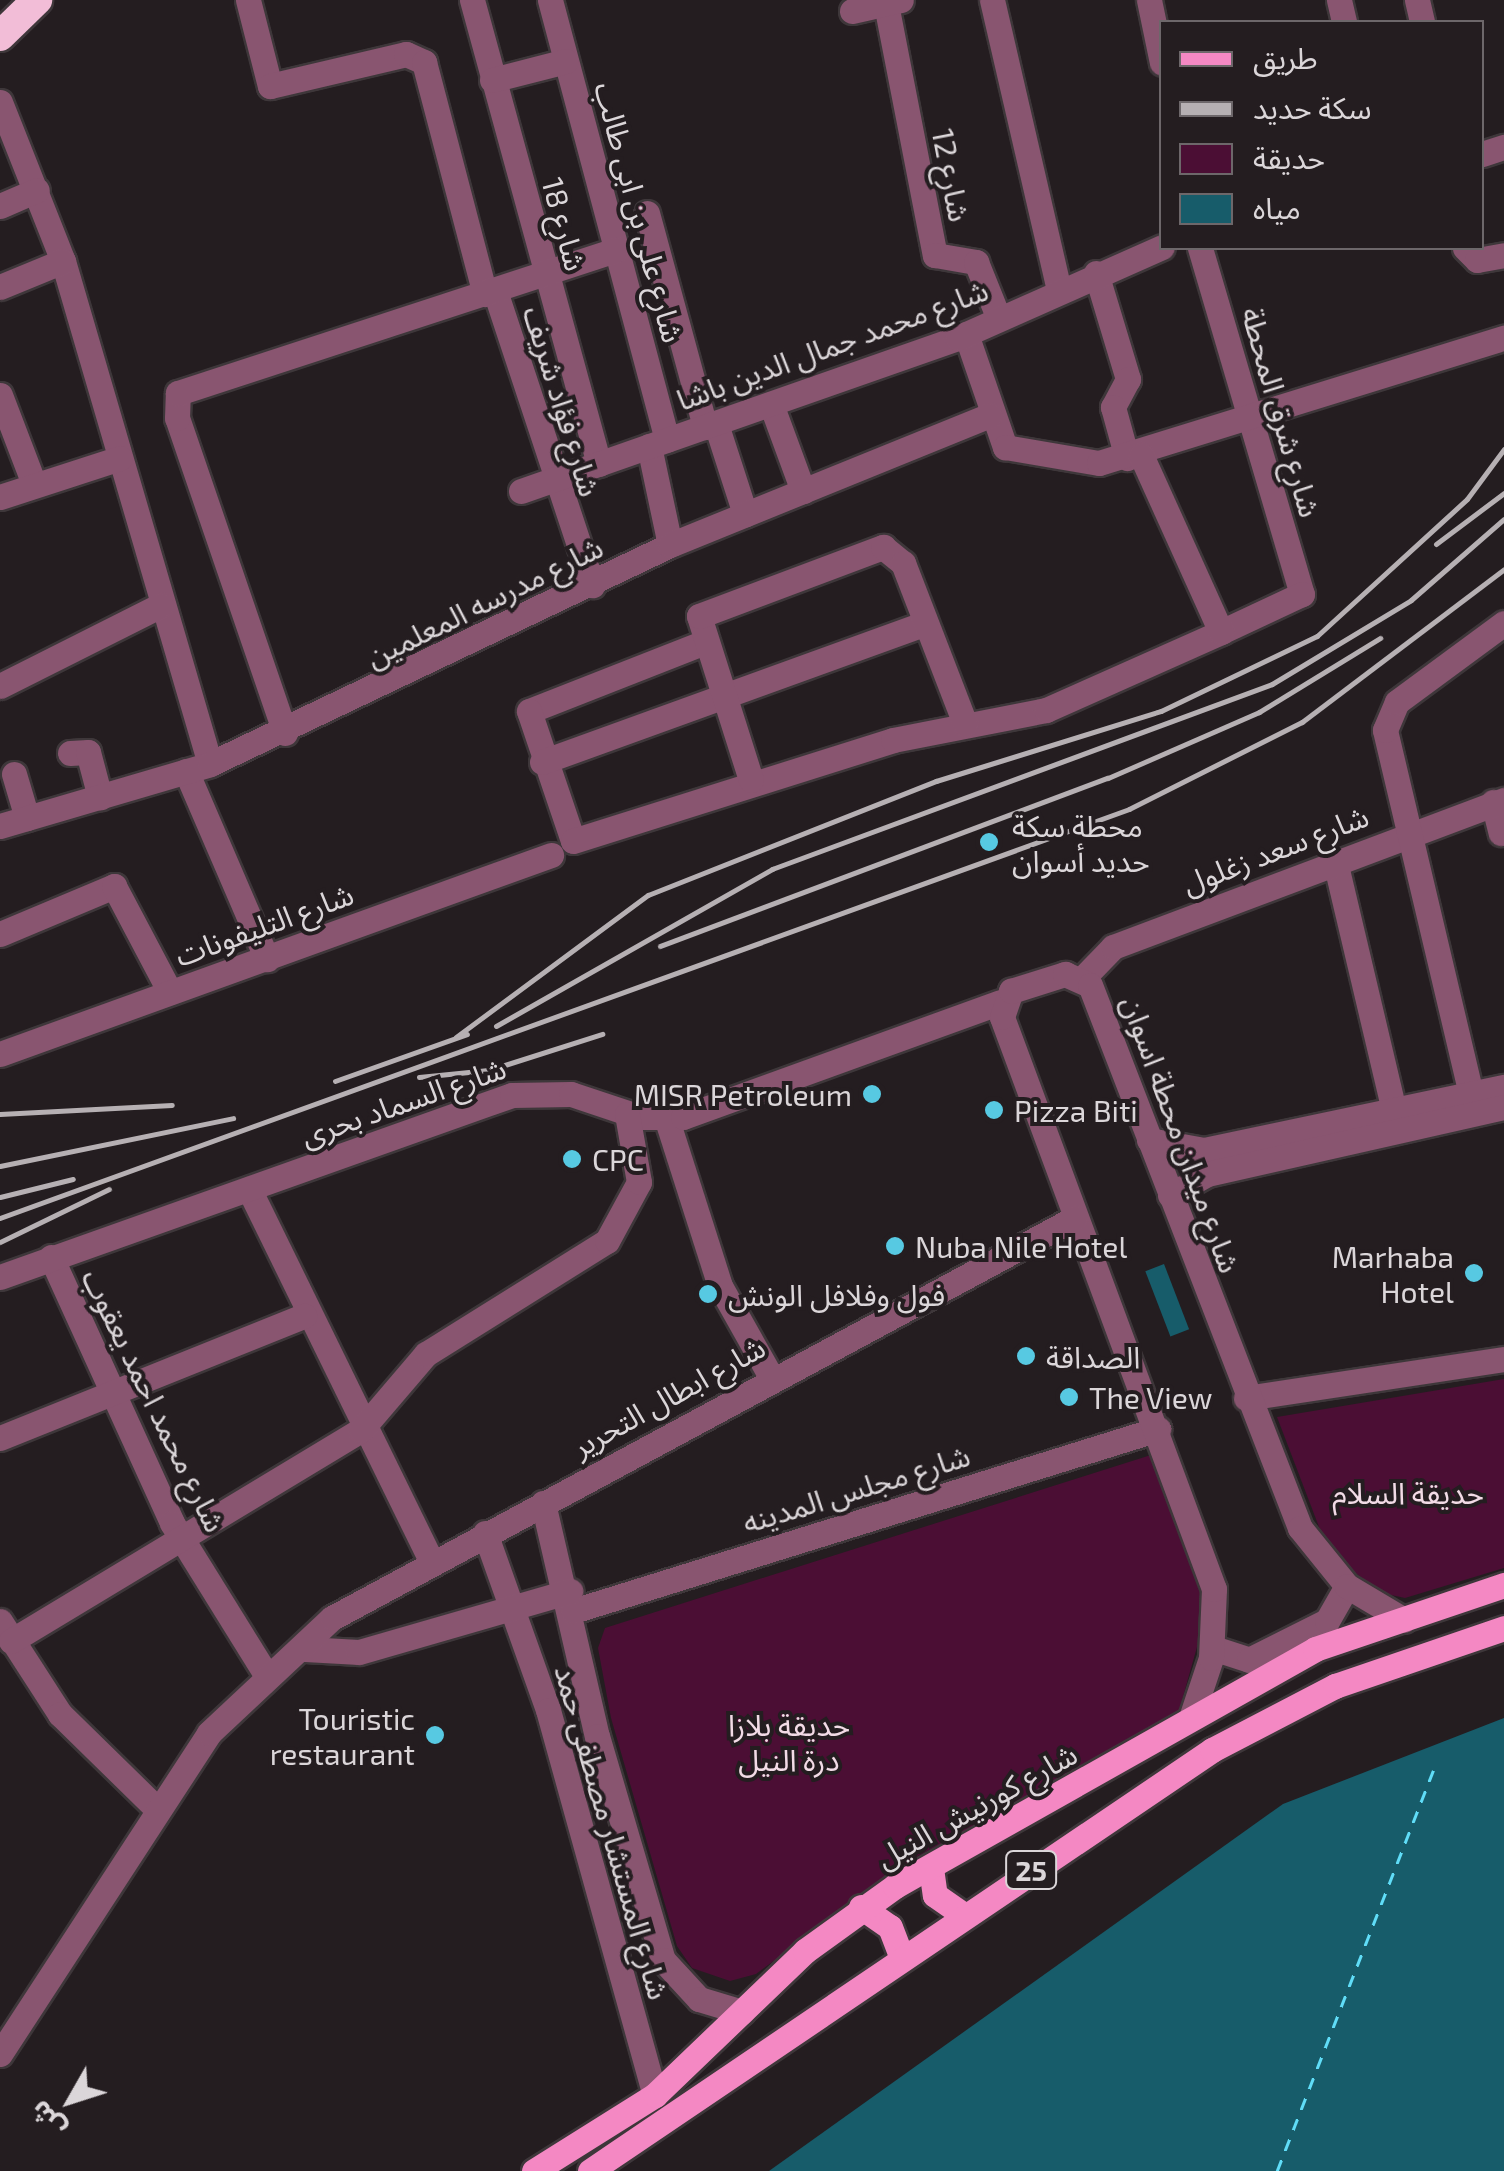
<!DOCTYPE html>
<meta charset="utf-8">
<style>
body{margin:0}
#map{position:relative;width:1504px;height:2171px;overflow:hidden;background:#241d20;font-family:"Exo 2","Noto Sans Arabic",sans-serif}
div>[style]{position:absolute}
.green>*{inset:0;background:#4b0e34}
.water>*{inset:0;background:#175c6a;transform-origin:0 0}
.ferry>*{height:2.5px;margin-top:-1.25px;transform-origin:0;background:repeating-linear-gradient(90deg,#60ddf8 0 12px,transparent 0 22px)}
.roads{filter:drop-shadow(2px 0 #3e373a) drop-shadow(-2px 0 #3e373a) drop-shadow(0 2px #3e373a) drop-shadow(0 -2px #3e373a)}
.minor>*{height:25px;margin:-12.5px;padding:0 12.5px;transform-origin:12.5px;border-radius:12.5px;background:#895570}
.major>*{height:25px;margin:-12.5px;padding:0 12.5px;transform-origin:12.5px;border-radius:12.5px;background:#f488c3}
.highway>*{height:30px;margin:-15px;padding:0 15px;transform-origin:15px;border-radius:15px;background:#f2bdd7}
.rail>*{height:5px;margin:-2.5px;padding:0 2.5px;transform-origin:2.5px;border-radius:2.5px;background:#b6b0b3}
.dots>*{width:28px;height:28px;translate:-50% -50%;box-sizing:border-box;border:5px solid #241d20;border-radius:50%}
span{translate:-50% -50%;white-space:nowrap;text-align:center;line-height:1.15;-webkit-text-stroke:8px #241d20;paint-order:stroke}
.shield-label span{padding:2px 8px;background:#241d20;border:2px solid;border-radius:8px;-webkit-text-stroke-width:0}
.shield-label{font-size:28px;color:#dbd6d9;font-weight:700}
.street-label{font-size:30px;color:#dbd6d9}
.poi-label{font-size:30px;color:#dbd6d9}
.left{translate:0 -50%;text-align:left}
.right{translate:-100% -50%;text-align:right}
.park-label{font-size:30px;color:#f2dbe6}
.legend{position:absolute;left:1159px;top:20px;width:325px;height:230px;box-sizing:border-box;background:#241d20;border:2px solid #6d676a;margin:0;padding:12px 18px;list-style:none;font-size:30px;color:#dbd6d9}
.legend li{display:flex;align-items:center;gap:20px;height:50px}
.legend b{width:50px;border:2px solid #6d676a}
.north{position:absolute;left:20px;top:2051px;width:100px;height:100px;-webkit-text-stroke:8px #241d20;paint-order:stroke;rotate:231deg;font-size:28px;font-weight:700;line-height:40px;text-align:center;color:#dbd6d9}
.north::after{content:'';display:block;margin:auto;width:35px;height:45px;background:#dbd6d9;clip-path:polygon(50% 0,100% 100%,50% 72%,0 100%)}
</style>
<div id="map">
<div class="green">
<i style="clip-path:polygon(1504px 1379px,1504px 1568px,1405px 1598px,1382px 1593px,1329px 1553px,1277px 1417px)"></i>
<i style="clip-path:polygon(1151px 1455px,1202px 1570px,1206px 1615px,1177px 1718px,912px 1859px,756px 1974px,730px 1981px,692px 1968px,677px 1946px,611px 1718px,598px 1648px,605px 1628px)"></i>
</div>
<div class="water">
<i style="left:1164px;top:1264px;width:70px;height:20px;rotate:69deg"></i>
<i style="clip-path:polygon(1504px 1718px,1504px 2171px,769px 2171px,1283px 1804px)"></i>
</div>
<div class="ferry">
<i style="left:1277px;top:2171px;width:430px;rotate:-68.7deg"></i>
</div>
<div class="roads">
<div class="minor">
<i style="left:248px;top:0;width:89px;rotate:75.7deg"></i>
<i style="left:270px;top:86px;width:140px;rotate:-13.2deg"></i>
<i style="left:406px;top:54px;width:20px;rotate:24deg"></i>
<i style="left:424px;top:62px;width:240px;rotate:75.3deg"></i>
<i style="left:472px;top:0;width:481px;rotate:74.7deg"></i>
<i style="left:550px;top:0;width:455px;rotate:75.1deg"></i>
<i style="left:992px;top:0;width:299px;rotate:77deg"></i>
<i style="left:1149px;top:0;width:64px;rotate:78.3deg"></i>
<i style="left:1339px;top:0;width:23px;rotate:77deg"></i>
<i style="left:1417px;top:0;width:23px;rotate:77deg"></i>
<i style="left:886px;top:4px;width:256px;rotate:79deg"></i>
<i style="left:935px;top:255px;width:42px;rotate:9.7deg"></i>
<i style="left:976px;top:262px;width:61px;rotate:68deg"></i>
<i style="left:852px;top:11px;width:50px;rotate:-12.7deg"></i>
<i style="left:492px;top:80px;width:76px;rotate:-14.4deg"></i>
<i style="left:0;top:102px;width:171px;rotate:68.4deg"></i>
<i style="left:63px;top:261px;width:524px;rotate:73.71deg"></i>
<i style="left:1482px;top:154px;width:23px;rotate:-18deg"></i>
<i style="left:0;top:206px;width:40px;rotate:-23.4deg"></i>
<i style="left:647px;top:213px;width:222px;rotate:74.8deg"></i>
<i style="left:1200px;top:248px;width:361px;rotate:73.6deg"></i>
<i style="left:1302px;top:594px;width:89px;rotate:154.9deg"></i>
<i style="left:1465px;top:248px;width:17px;rotate:45deg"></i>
<i style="left:1477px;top:260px;width:27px;rotate:-10deg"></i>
<i style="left:1096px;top:273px;width:111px;rotate:73.2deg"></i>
<i style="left:1128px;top:379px;width:32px;rotate:118deg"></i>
<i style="left:1113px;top:407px;width:53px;rotate:74.6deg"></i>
<i style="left:0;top:287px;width:68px;rotate:-22.4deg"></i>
<i style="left:495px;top:291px;width:310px;rotate:71.7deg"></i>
<i style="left:966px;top:334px;width:120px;rotate:71deg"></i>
<i style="left:1005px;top:447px;width:95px;rotate:9.7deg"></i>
<i style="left:1099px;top:463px;width:424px;rotate:-17.2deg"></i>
<i style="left:0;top:395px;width:95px;rotate:69.1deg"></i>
<i style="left:771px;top:404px;width:93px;rotate:69.8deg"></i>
<i style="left:716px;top:424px;width:95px;rotate:72.1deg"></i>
<i style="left:649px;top:446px;width:101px;rotate:78deg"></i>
<i style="left:521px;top:491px;width:462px;rotate:-19.3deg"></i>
<i style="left:957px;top:338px;width:224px;rotate:-23.9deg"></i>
<i style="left:0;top:497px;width:126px;rotate:-18deg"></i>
<i style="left:705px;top:642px;width:189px;rotate:158.6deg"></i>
<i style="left:529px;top:711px;width:137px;rotate:71.3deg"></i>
<i style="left:573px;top:841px;width:336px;rotate:-17.5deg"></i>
<i style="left:893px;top:740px;width:156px;rotate:-11.1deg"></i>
<i style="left:1046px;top:710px;width:192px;rotate:-24deg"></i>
<i style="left:1221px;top:632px;width:194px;rotate:-114.3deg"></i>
<i style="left:0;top:686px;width:180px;rotate:-26.7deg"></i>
<i style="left:285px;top:733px;width:333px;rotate:-108.9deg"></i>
<i style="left:177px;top:418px;width:25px;rotate:-88deg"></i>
<i style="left:178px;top:393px;width:461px;rotate:-18.1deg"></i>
<i style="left:70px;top:753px;width:18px;rotate:-3deg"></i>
<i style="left:88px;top:752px;width:47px;rotate:75.1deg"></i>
<i style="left:542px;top:762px;width:408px;rotate:-19.9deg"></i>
<i style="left:186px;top:771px;width:205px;rotate:66.7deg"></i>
<i style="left:14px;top:774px;width:46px;rotate:73.5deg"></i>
<i style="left:751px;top:780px;width:172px;rotate:-107.6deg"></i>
<i style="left:699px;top:616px;width:197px;rotate:-20.6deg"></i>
<i style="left:883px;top:547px;width:26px;rotate:39deg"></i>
<i style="left:903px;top:563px;width:173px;rotate:68.9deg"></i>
<i style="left:1493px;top:802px;width:32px;rotate:76deg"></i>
<i style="left:0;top:826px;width:219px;rotate:-16.4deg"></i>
<i style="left:210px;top:764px;width:509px;rotate:-25.46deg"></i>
<i style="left:670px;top:545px;width:345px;rotate:-22.1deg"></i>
<i style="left:1335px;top:861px;width:256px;rotate:76.7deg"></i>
<i style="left:0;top:934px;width:124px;rotate:-22.8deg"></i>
<i style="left:114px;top:886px;width:120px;rotate:62.2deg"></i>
<i style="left:1083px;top:978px;width:43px;rotate:-45.9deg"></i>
<i style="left:1113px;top:947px;width:418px;rotate:-20.6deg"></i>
<i style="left:0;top:1054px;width:586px;rotate:-19.86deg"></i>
<i style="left:1471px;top:1094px;width:374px;rotate:-103.3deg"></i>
<i style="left:1385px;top:730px;width:30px;rotate:-67deg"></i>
<i style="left:1397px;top:702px;width:133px;rotate:-36.4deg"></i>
<i style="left:667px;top:1120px;width:174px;rotate:72.3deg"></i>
<i style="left:720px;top:1286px;width:102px;rotate:60.7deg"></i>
<i style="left:1149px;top:1140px;width:56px;rotate:10.3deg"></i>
<i style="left:1204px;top:1150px;width:307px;rotate:-11.9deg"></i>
<i style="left:249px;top:1189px;width:414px;rotate:63.9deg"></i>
<i style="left:1170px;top:1195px;width:43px;rotate:-29.6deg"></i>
<i style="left:1207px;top:1174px;width:304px;rotate:-12.7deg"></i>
<i style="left:51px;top:1257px;width:292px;rotate:65.5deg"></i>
<i style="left:172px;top:1523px;width:176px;rotate:58.2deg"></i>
<i style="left:0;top:1277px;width:543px;rotate:-19.57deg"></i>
<i style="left:512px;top:1095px;width:59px;rotate:-1deg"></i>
<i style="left:571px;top:1094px;width:73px;rotate:18.4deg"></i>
<i style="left:640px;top:1117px;width:43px"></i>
<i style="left:683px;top:1117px;width:337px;rotate:-19.9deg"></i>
<i style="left:1246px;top:1398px;width:261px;rotate:-8.6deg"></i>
<i style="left:0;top:1438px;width:328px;rotate:-21.9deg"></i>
<i style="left:543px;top:1503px;width:239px;rotate:77deg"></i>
<i style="left:597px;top:1736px;width:234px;rotate:73.6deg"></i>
<i style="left:663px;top:1960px;width:53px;rotate:47.3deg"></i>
<i style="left:699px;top:1999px;width:45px;rotate:16.8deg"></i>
<i style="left:485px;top:1533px;width:188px;rotate:70.4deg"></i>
<i style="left:548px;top:1710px;width:400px;rotate:74.5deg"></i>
<i style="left:573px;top:1611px;width:613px;rotate:-17.28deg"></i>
<i style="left:0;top:1621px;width:111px;rotate:57.2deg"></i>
<i style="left:60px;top:1714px;width:134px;rotate:44.4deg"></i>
<i style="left:11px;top:1641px;width:409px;rotate:-31.1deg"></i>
<i style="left:361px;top:1430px;width:100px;rotate:-49.5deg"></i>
<i style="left:426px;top:1354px;width:213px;rotate:-32deg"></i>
<i style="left:607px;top:1241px;width:67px;rotate:-61.5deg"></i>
<i style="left:639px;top:1182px;width:69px;rotate:-100deg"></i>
<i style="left:1213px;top:1648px;width:38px;rotate:18deg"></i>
<i style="left:1249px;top:1660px;width:87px;rotate:-26.6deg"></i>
<i style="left:1327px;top:1621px;width:40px;rotate:-60.3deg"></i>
<i style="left:305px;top:1649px;width:54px;rotate:3.2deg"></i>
<i style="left:359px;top:1652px;width:220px;rotate:-16.1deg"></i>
<i style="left:1191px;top:1718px;width:63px;rotate:-71.6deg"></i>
<i style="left:1211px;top:1658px;width:69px;rotate:-87.5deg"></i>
<i style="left:1214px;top:1589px;width:610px;rotate:-110.34deg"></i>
<i style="left:1002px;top:1017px;width:28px;rotate:-71deg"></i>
<i style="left:1011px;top:991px;width:57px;rotate:-17.5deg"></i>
<i style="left:1065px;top:974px;width:27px;rotate:24deg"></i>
<i style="left:1090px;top:985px;width:582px;rotate:68.86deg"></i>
<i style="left:1300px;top:1528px;width:75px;rotate:51deg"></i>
<i style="left:1347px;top:1586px;width:66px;rotate:30.8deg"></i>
<i style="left:0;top:2054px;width:383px;rotate:-56.9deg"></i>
<i style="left:209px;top:1733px;width:168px;rotate:-43.1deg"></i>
<i style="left:332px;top:1618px;width:844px;rotate:-28.3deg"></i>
</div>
<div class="major">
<i style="left:931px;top:1868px;width:27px;rotate:82deg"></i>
<i style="left:935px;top:1895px;width:35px;rotate:35deg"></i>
<i style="left:861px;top:1907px;width:35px;rotate:35deg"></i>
<i style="left:890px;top:1927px;width:34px;rotate:69deg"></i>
<i style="left:534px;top:2171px;width:143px;rotate:-32.1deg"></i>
<i style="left:655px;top:2095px;width:208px;rotate:-43.8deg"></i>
<i style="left:805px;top:1951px;width:111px;rotate:-35.8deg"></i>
<i style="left:895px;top:1886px;width:482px;rotate:-29.4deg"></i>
<i style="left:1315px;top:1649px;width:200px;rotate:-18.7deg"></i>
<i style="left:590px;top:2171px;width:751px;rotate:-34.09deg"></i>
<i style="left:1212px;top:1750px;width:139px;rotate:-27.5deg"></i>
<i style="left:1335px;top:1686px;width:179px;rotate:-18.9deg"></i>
</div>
<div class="highway">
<i style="left:0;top:36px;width:52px;rotate:-44.2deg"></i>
</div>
</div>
<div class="rail">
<i style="left:1436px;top:544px;width:85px;rotate:-36.9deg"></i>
<i style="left:660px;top:946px;width:478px;rotate:-20.6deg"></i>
<i style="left:1108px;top:778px;width:165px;rotate:-23.6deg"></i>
<i style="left:1259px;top:712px;width:142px;rotate:-31.4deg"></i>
<i style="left:496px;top:1026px;width:318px;rotate:-29.6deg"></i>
<i style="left:772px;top:869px;width:533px;rotate:-20.3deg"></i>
<i style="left:1272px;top:684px;width:162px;rotate:-31.1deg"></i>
<i style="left:1411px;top:600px;width:123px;rotate:-41.1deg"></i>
<i style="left:456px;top:1037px;width:239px;rotate:-36.5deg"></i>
<i style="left:648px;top:895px;width:310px;rotate:-21.6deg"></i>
<i style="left:936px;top:781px;width:236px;rotate:-17.3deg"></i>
<i style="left:1161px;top:711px;width:173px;rotate:-25.7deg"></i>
<i style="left:1317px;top:636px;width:203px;rotate:-42.4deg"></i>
<i style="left:1467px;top:499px;width:62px;rotate:-53.5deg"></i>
<i style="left:419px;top:1077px;width:70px;rotate:-5.7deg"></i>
<i style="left:489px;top:1070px;width:119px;rotate:-17.7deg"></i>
<i style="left:335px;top:1081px;width:140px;rotate:-19.6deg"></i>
<i style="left:0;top:1114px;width:172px;rotate:-3deg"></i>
<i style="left:0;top:1166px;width:238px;rotate:-11.6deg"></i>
<i style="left:0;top:1197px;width:75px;rotate:-13.9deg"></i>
<i style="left:0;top:1218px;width:1201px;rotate:-19.91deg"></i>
<i style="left:1129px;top:809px;width:194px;rotate:-26.7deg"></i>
<i style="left:1302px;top:722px;width:253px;rotate:-37.1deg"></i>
<i style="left:0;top:1242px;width:121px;rotate:-25.9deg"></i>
</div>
<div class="dots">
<i style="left:989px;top:842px;background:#57c9e2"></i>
<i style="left:872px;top:1094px;background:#57c9e2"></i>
<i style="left:994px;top:1110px;background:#57c9e2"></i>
<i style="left:572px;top:1159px;background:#57c9e2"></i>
<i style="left:895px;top:1246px;background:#57c9e2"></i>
<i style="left:1474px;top:1273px;background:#57c9e2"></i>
<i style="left:708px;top:1294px;background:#57c9e2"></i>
<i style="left:1026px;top:1356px;background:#57c9e2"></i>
<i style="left:1069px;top:1397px;background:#57c9e2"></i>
<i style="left:435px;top:1735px;background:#57c9e2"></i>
</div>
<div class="shield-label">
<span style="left:1031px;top:1870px">25</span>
</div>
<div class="street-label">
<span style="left:952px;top:175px;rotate:79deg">شارع 12</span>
<span style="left:640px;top:212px;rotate:75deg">شارع على بن ابى طالب</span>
<span style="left:565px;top:224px;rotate:75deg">شارع 18</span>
<span style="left:832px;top:344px;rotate:-20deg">شارع محمد جمال الدين باشا</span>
<span style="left:563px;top:401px;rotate:73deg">شارع فؤاد شريف</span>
<span style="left:1282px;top:412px;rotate:74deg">شارع شرق المحطة</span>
<span style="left:484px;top:601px;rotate:-26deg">شارع مدرسه المعلمين</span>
<span style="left:1275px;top:849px;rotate:-21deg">شارع سعد زغلول</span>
<span style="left:264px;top:924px;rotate:-20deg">شارع التليفونات</span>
<span style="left:403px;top:1101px;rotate:-19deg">شارع السماد بحرى</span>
<span style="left:1182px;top:1134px;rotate:70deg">شارع ميدان محطة اسوان</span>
<span style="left:668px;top:1396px;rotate:-29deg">شارع ابطال التحرير</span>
<span style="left:155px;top:1400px;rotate:64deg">شارع محمد احمد يعقوب</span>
<span style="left:856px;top:1488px;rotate:-17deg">شارع مجلس المدينه</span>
<span style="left:976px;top:1805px;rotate:-29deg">شارع كورنيش النيل</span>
<span style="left:613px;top:1832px;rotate:74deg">شارع المستشار مصطفى حمد</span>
</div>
<div class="poi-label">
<span class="left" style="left:1012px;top:842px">محطة سكة<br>حديد أسوان</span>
<span class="right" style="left:852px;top:1094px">MISR Petroleum</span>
<span class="left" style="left:1014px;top:1110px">Pizza Biti</span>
<span class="left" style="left:592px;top:1159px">CPC</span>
<span class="left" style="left:915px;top:1246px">Nuba Nile Hotel</span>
<span class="right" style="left:1454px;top:1273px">Marhaba<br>Hotel</span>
<span class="left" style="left:728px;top:1294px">فول وفلافل الونش</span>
<span class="left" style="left:1046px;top:1356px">الصداقة</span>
<span class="left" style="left:1089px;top:1397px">The View</span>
<span class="right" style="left:415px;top:1735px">Touristic<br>restaurant</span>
</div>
<div class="park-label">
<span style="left:1408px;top:1492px">حديقة السلام</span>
<span style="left:789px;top:1741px">حديقة بلازا<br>درة النيل</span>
</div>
<ul class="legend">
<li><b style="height:12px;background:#f488c3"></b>طريق</li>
<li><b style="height:12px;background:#b6b0b3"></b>سكة حديد</li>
<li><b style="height:28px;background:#4b0e34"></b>حديقة</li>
<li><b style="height:28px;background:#175c6a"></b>مياه</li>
</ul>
<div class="north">ش</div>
</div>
